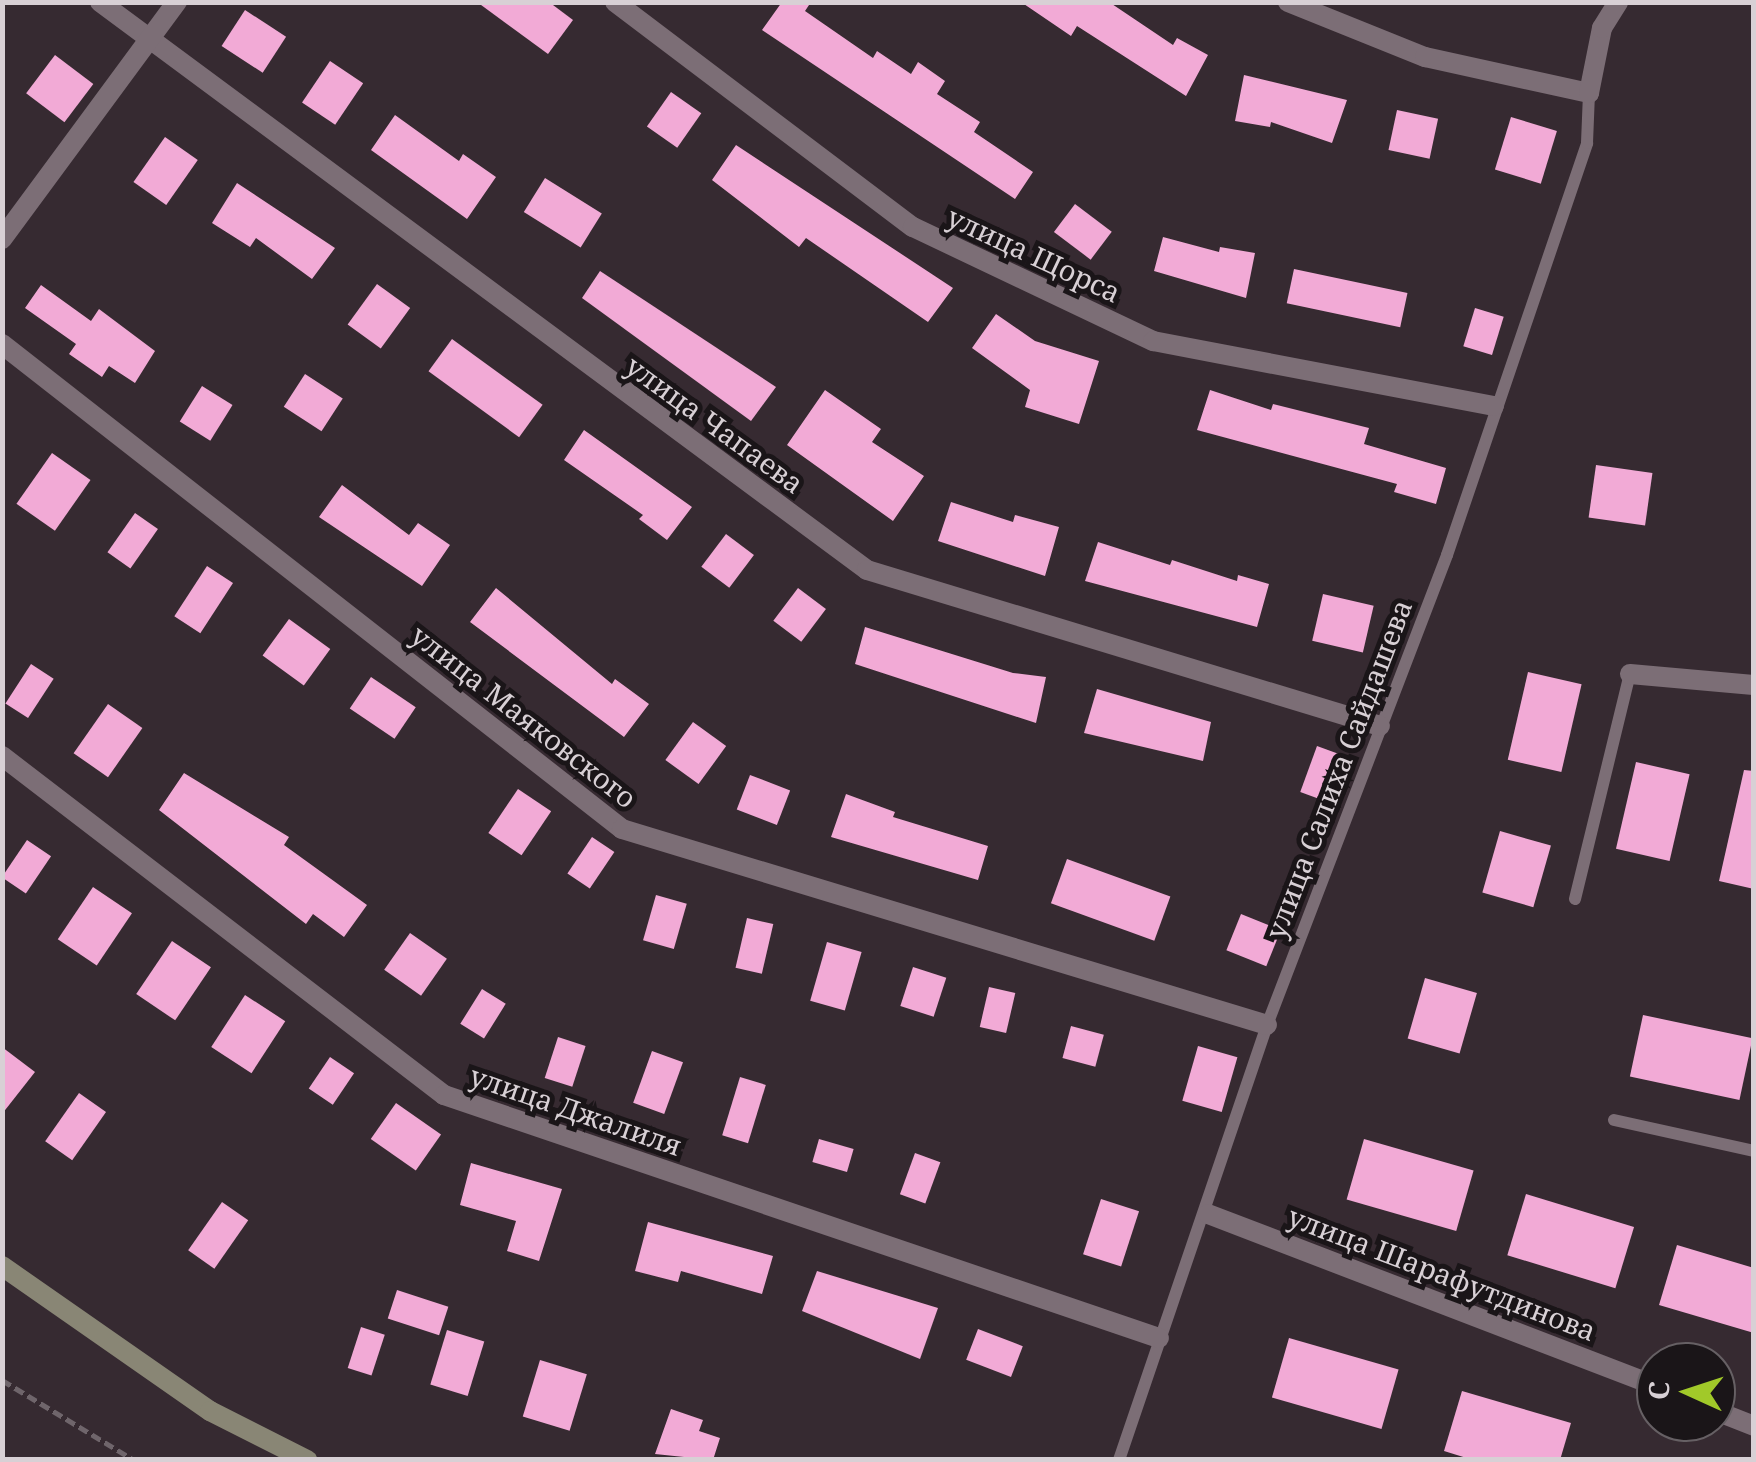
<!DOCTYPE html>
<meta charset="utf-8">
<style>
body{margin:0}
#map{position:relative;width:1756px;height:1462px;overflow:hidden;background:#362a31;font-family:"Noto Serif",serif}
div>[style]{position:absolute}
.building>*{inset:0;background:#f2aad6;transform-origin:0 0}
.path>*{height:5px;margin-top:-2.5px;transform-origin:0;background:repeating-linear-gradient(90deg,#6f656b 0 10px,transparent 0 15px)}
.service>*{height:12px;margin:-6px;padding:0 6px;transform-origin:6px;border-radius:6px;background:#7c6e76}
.minor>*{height:20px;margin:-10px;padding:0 10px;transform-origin:10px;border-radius:10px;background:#7c6e76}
.secondary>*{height:20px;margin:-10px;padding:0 10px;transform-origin:10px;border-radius:10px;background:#898675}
span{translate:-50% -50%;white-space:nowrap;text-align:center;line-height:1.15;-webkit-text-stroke:10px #1a1518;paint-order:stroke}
.street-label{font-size:28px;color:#d8d0d5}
.frame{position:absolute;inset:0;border:5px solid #d8d0d5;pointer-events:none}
.north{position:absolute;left:1636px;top:1342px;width:100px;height:100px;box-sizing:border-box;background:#1a1518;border:2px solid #666064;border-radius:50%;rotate:273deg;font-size:28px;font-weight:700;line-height:40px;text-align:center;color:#d8d0d5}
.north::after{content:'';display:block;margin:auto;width:35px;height:45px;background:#a1c929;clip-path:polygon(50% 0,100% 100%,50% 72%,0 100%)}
</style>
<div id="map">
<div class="building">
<i style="clip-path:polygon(477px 2px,549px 2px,573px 20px,548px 54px)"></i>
<i style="clip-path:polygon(782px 2px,811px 2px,805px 11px,873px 58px,877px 51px,911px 74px,918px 62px,945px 81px,937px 94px,980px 122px,974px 132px,1033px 172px,1015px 199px,762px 30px)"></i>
<i style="clip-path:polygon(1021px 2px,1109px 2px,1173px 45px,1177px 38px,1208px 55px,1186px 96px,1077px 26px,1071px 36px)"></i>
<i style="left:245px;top:10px;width:49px;height:43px;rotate:33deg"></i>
<i style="left:55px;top:55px;width:48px;height:48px;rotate:37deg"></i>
<i style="left:330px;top:61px;width:40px;height:50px;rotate:34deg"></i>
<i style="clip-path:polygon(1244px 75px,1347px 100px,1332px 143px,1271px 122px,1270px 127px,1235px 121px)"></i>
<i style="left:671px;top:92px;width:37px;height:42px;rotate:35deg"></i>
<i style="left:1397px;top:110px;width:42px;height:41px;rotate:12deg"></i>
<i style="clip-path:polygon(395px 115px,459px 161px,463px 154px,496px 177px,467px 219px,371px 150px)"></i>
<i style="left:1511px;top:117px;width:48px;height:55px;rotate:17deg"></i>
<i style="left:165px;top:137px;width:40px;height:55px;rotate:35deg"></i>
<i style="clip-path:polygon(736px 145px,953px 288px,928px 322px,806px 238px,799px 247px,712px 180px)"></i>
<i style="left:545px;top:178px;width:67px;height:40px;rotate:32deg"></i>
<i style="clip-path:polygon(237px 183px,335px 248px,312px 279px,256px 238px,250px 247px,212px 223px)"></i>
<i style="left:1075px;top:204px;width:46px;height:35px;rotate:37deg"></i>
<i style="clip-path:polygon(1163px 237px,1219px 252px,1220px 247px,1255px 253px,1246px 298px,1154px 271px)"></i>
<i style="left:1294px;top:269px;width:116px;height:35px;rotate:12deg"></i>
<i style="clip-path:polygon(600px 271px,776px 387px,751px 421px,582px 298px)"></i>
<i style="left:377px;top:284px;width:41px;height:50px;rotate:36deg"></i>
<i style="clip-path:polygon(41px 285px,91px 321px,99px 309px,155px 351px,135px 383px,109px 366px,102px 377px,69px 354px,76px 344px,25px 308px)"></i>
<i style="left:1475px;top:308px;width:30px;height:40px;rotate:17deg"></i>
<i style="clip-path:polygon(996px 314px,1035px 341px,1099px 361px,1079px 424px,1025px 407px,1030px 390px,972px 348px)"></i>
<i style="left:452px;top:339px;width:112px;height:40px;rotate:36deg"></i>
<i style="left:305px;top:374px;width:45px;height:39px;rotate:33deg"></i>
<i style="left:202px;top:386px;width:36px;height:42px;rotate:32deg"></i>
<i style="clip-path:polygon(825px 390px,881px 429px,872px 442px,924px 476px,893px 521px,787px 445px)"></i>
<i style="clip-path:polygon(1210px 390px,1271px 410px,1273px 404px,1369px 428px,1364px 444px,1446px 468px,1436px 504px,1394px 492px,1397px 484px,1197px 430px)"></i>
<i style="clip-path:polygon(584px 430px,692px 507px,667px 540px,639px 519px,643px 515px,564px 460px)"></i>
<i style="left:52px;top:453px;width:47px;height:62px;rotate:35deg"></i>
<i style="left:1596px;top:465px;width:57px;height:53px;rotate:8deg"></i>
<i style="clip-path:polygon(342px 485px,409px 535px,418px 523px,450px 545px,422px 586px,319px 517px)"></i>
<i style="clip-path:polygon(951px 502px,1013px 522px,1015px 515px,1059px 527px,1045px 576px,938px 541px)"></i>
<i style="left:135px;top:513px;width:28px;height:48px;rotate:35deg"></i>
<i style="left:726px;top:534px;width:35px;height:41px;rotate:37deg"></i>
<i style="clip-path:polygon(1098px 542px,1170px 565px,1172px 560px,1237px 581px,1238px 575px,1269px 584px,1257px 627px,1085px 581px)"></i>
<i style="left:207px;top:566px;width:31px;height:60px;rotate:33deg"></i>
<i style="clip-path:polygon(496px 588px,612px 684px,615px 679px,649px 704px,624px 737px,470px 622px)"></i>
<i style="left:798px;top:588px;width:35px;height:41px;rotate:37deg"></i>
<i style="left:1323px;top:594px;width:52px;height:48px;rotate:13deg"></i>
<i style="left:289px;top:619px;width:51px;height:45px;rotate:36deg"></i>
<i style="clip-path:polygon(865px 627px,1013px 673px,1046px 677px,1036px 723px,855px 664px)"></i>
<i style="left:31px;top:664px;width:27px;height:47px;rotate:33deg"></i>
<i style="left:1528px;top:672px;width:55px;height:90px;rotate:13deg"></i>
<i style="left:371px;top:677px;width:54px;height:38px;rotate:34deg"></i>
<i style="clip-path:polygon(1097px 689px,1211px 722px,1203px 761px,1084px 733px)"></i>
<i style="left:108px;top:704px;width:42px;height:60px;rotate:35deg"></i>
<i style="left:693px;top:722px;width:41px;height:47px;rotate:36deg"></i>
<i style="left:1317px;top:746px;width:27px;height:49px;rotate:20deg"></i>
<i style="left:1636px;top:762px;width:55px;height:89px;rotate:13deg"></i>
<i style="clip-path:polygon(1744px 770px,1754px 771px,1754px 889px,1719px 881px)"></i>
<i style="clip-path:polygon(184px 773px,289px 837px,284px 845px,367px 905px,344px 937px,313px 914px,306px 924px,159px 810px)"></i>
<i style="left:750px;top:775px;width:43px;height:37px;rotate:21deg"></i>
<i style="left:518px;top:789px;width:40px;height:53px;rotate:34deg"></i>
<i style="clip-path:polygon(846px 794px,895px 812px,893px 817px,988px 846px,978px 880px,831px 837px)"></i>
<i style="left:1500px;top:831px;width:53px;height:64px;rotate:16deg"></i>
<i style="left:592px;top:837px;width:27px;height:44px;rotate:34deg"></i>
<i style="left:27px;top:840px;width:29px;height:45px;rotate:34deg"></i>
<i style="left:1067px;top:859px;width:110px;height:47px;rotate:20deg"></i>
<i style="left:93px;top:887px;width:47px;height:63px;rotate:34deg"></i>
<i style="left:656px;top:895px;width:32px;height:47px;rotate:16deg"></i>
<i style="left:1241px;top:914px;width:43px;height:39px;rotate:22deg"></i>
<i style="left:747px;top:918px;width:27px;height:51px;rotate:13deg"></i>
<i style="left:410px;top:933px;width:45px;height:45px;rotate:35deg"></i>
<i style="left:172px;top:941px;width:47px;height:64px;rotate:34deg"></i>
<i style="left:827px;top:942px;width:36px;height:61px;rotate:16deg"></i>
<i style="left:913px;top:967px;width:35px;height:41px;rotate:18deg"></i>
<i style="left:1425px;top:978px;width:54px;height:63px;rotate:16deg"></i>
<i style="left:989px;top:987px;width:27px;height:41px;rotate:13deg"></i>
<i style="left:482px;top:989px;width:28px;height:41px;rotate:32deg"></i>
<i style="left:245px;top:995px;width:48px;height:62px;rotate:33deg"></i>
<i style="left:1643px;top:1015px;width:112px;height:63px;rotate:12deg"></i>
<i style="left:1071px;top:1026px;width:34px;height:33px;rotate:15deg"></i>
<i style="left:558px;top:1037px;width:29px;height:43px;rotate:18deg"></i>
<i style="left:1198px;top:1046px;width:41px;height:57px;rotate:16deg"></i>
<i style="clip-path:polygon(2px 1047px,35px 1072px,2px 1114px)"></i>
<i style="left:652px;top:1051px;width:33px;height:55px;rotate:20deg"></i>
<i style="left:330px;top:1057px;width:29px;height:38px;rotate:34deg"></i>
<i style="left:740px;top:1077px;width:27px;height:61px;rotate:17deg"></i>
<i style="left:79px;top:1093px;width:33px;height:59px;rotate:35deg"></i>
<i style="left:396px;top:1103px;width:55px;height:44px;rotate:35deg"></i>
<i style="left:819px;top:1139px;width:36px;height:24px;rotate:16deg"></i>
<i style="left:1364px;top:1139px;width:114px;height:63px;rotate:16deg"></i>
<i style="left:915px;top:1153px;width:27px;height:44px;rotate:20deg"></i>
<i style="clip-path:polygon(471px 1163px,562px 1189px,539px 1261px,507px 1251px,516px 1221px,460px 1205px)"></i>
<i style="left:1526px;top:1194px;width:113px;height:64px;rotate:17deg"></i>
<i style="left:1101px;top:1199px;width:40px;height:58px;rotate:18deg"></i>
<i style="left:222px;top:1202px;width:32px;height:59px;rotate:35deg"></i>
<i style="clip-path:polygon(648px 1222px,773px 1256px,762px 1294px,681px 1271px,678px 1282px,635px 1271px)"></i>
<i style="clip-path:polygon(1677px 1245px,1754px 1268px,1754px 1333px,1659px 1305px)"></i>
<i style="clip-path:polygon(817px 1271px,938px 1308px,920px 1359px,802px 1311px)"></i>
<i style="left:397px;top:1290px;width:54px;height:30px;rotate:18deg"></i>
<i style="left:361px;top:1327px;width:25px;height:43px;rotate:18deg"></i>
<i style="left:978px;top:1329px;width:48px;height:33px;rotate:21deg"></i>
<i style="left:447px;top:1330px;width:39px;height:57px;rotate:17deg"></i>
<i style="left:1289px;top:1338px;width:114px;height:62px;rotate:16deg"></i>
<i style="left:540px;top:1360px;width:49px;height:59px;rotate:17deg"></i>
<i style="clip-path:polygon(1462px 1391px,1571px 1423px,1560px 1460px,1473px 1460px,1444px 1451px)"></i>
<i style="clip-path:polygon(671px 1409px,703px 1420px,699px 1431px,720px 1438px,713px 1460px,655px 1454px)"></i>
</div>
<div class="path">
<i style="left:2px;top:1380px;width:154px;rotate:31.2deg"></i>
</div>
<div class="service">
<i style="left:1575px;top:899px;width:232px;rotate:-76.3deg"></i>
<i style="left:1614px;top:1120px;width:143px;rotate:12.5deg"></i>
<i style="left:1119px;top:1460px;width:459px;rotate:-71.2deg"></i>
<i style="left:1267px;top:1025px;width:503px;rotate:-69.04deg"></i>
<i style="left:1447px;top:555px;width:435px;rotate:-71.2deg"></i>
<i style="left:1587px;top:143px;width:50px;rotate:-87.7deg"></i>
</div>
<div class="minor">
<i style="left:100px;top:2px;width:954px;rotate:36.52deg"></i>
<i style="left:867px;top:570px;width:536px;rotate:16.91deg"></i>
<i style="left:615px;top:2px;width:373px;rotate:37.1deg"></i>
<i style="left:913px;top:227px;width:266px;rotate:25.4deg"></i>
<i style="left:1153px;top:341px;width:347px;rotate:10.8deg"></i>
<i style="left:1288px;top:2px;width:148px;rotate:21.9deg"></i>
<i style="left:1425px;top:57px;width:168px;rotate:12.4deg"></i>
<i style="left:1589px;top:93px;width:66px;rotate:-78.7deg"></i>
<i style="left:1602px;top:28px;width:31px;rotate:-58deg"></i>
<i style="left:2px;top:239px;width:295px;rotate:-53.6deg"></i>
<i style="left:2px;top:344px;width:787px;rotate:38.03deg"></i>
<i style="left:622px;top:829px;width:674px;rotate:16.9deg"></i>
<i style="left:1630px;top:674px;width:124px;rotate:5.1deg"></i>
<i style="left:2px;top:756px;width:557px;rotate:37.49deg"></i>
<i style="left:444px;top:1095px;width:755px;rotate:18.77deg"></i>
<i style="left:1208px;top:1214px;width:480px;rotate:21deg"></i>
<i style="left:1716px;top:1411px;width:41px;rotate:21.5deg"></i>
</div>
<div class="secondary">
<i style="left:2px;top:1266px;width:254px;rotate:34.9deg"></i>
<i style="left:210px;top:1411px;width:109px;rotate:26.8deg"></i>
</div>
<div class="street-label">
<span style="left:1034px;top:254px;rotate:25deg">улица Щорса</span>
<span style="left:715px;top:424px;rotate:36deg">улица Чапаева</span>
<span style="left:524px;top:716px;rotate:38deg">улица Маяковского</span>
<span style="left:1338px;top:769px;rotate:-69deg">улица Салиха Сайдашева</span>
<span style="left:576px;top:1110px;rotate:19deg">улица Джалиля</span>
<span style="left:1442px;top:1273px;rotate:21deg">улица Шарафутдинова</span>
</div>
<div class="frame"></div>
<div class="north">С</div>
</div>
